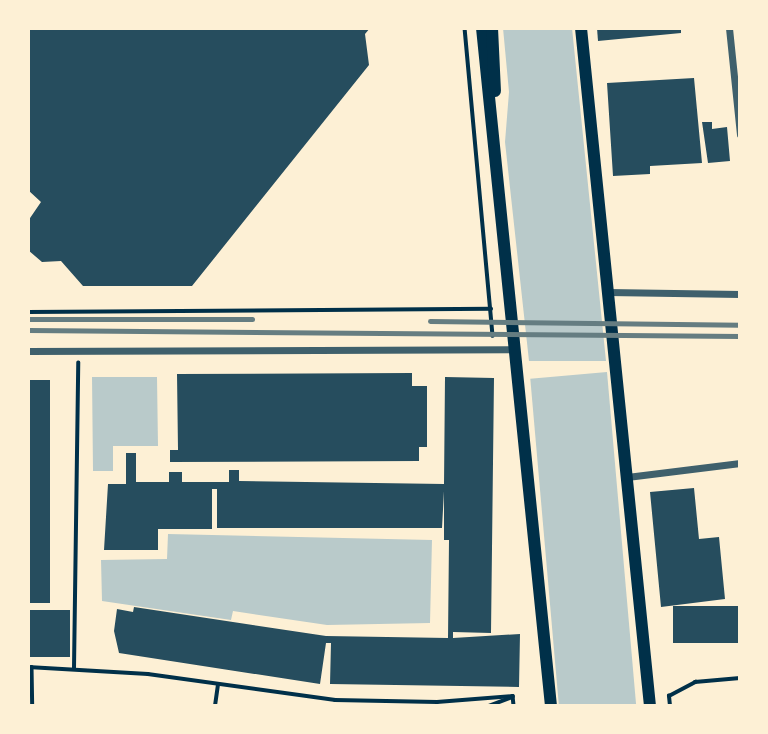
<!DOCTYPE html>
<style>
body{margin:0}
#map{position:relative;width:768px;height:734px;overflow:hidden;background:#fdf0d5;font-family:"Libre Baskerville",serif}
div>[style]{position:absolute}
.green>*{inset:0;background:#b9caca;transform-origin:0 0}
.building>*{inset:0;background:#264d5e;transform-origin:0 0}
.path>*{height:3.5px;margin:-1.75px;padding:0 1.75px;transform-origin:1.75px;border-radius:1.75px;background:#003049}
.minor>*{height:7px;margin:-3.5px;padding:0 3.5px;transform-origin:3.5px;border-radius:3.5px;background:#3f606c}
.trunk>*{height:12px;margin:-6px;padding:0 6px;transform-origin:6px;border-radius:6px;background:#003049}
.rail>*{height:5px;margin:-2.5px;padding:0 2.5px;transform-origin:2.5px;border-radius:2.5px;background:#657d81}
span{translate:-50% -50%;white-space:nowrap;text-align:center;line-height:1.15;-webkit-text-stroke:7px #fdf0d5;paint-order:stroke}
.frame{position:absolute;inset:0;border:30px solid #fdf0d5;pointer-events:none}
</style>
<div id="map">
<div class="green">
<i style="clip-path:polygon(503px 28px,572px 28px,606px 361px,529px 361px,505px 142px,509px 92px)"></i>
<i style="left:607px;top:372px;width:336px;height:77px;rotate:85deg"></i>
<i style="clip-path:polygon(92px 377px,157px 377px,158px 446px,113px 446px,113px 471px,93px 471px)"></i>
<i style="clip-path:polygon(168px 534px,432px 540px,430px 623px,327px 625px,233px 611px,231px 620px,102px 601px,101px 560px,167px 559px)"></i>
</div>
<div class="building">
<i style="clip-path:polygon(28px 28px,370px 28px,365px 34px,369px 65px,192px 286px,83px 286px,61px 261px,42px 262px,28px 250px,28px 221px,41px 202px,28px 190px)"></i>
<i style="clip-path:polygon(597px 28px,681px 28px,681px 33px,598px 41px)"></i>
<i style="clip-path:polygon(694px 78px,702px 163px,650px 166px,650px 174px,613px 176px,607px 83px)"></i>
<i style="clip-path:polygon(702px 122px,712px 122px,712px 129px,727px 127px,730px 161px,708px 163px)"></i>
<i style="clip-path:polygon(412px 373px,412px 386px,427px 386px,427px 447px,419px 447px,419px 461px,170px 462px,170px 450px,178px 450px,177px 374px)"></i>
<i style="clip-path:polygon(445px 377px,494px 378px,491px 633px,453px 632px,453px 638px,520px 634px,519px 687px,330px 684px,331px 643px,326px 643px,320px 684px,119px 653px,114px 631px,117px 609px,133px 612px,134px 607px,326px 636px,448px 638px,449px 540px,444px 540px,444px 491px,442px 528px,217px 528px,217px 489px,212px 489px,212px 529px,158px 529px,158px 550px,104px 550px,108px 484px,126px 484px,126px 453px,136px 453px,136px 482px,169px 482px,169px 472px,182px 472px,182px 482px,229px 482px,229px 470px,239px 470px,239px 481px,444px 484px)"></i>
<i style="left:28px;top:380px;width:22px;height:223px"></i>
<i style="clip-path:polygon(694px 488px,699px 539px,719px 537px,725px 599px,661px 607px,650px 492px)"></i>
<i style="left:740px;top:606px;width:37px;height:67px;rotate:90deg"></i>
<i style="left:28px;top:610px;width:42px;height:47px"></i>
</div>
<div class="path">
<i style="left:465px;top:28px;width:309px;rotate:84.8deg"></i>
<i style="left:28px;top:312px;width:463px;rotate:-0.4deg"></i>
<i style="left:28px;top:667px;width:120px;rotate:3.3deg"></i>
<i style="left:148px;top:674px;width:189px;rotate:7.9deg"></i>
<i style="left:335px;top:700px;width:102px;rotate:1.1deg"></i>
<i style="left:437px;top:702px;width:76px;rotate:-4.5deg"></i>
<i style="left:32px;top:667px;width:39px;rotate:89deg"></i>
<i style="left:74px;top:668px;width:305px;rotate:-89.2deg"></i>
<i style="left:513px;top:696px;width:10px;rotate:84deg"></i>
<i style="left:215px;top:706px;width:21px;rotate:-82deg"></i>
<i style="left:489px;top:706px;width:25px;rotate:-21deg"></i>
<i style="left:670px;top:706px;width:10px;rotate:-96deg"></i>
<i style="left:669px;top:696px;width:30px;rotate:-28deg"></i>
<i style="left:695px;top:682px;width:45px;rotate:-5.1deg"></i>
</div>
<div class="minor">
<i style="left:729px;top:28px;width:107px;rotate:84.1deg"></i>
<i style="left:608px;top:292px;width:132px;rotate:0.9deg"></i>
<i style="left:28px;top:351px;width:487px;rotate:-0.2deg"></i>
<i style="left:627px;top:477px;width:114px;rotate:-7.1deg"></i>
</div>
<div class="trunk">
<i style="left:482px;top:28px;width:682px;rotate:84.19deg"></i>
<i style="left:492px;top:28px;width:63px;rotate:87.3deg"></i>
<i style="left:581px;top:28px;width:682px;rotate:84.19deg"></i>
</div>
<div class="rail">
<i style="left:28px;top:319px;width:224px"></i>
<i style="left:430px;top:321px;width:310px;rotate:0.7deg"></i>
<i style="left:28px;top:330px;width:712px;rotate:0.48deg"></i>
</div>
<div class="frame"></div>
</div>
